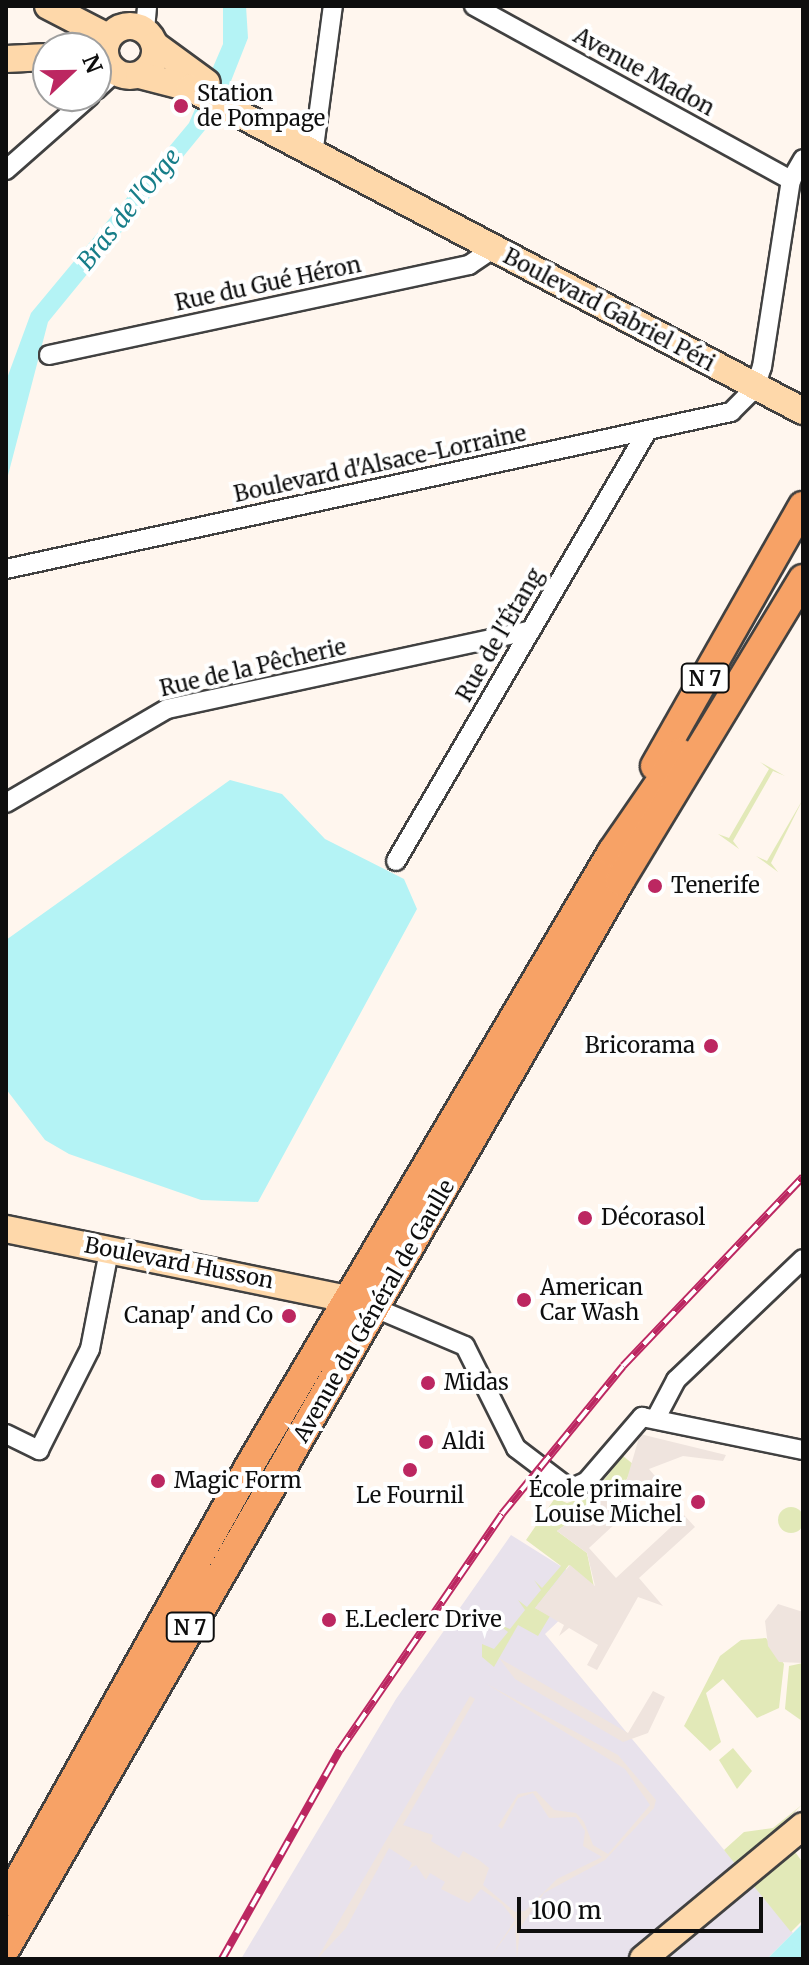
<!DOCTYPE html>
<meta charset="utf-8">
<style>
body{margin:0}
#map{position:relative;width:809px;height:1965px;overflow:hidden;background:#fff6ee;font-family:Merriweather,serif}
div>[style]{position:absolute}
.industrial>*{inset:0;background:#e8e2ec}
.green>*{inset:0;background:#e2e9b8}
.round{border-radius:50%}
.plaza>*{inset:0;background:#efe4de}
.water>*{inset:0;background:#b4f3f5}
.roads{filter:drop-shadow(2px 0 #414141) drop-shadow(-2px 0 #414141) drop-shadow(0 2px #414141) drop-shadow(0 -2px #414141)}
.street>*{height:18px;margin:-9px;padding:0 9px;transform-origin:9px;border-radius:9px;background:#fff}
.secondary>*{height:26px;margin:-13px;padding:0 13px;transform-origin:13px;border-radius:13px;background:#fed8aa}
.secondary>.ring{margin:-13px;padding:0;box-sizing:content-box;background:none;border:26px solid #fed8aa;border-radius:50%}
.primary>*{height:28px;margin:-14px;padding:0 14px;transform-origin:14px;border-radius:14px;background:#f7a266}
.rail>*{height:8px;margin-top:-4px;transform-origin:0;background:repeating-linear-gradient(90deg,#fff 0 15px,#bc2761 0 30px);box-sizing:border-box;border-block:2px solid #bc2761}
.dots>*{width:22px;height:22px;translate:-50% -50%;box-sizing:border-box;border:4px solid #fff;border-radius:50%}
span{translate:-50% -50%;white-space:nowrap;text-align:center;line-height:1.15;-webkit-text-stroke:8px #fff;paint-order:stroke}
.shield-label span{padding:2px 6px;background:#fff;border:2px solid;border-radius:6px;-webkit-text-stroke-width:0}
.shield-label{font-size:20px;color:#0e0e0e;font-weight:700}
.street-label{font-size:22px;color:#0e0e0e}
.poi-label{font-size:22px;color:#0e0e0e}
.left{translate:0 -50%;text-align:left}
.right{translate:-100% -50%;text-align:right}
.water-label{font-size:24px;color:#177e89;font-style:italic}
.frame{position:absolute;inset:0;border:8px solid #0e0e0e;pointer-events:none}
.north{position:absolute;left:32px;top:32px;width:80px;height:80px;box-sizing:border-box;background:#fff;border:2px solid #9f9f9f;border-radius:50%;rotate:68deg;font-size:22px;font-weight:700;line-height:32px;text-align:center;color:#0e0e0e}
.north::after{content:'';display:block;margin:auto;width:28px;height:36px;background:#bc2761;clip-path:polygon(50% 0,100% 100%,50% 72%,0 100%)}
.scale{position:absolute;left:517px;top:1897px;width:246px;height:36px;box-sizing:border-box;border:4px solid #0e0e0e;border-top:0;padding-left:10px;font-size:24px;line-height:28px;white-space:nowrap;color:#0e0e0e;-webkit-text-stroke:6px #fff;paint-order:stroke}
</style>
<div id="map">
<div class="industrial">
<i style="clip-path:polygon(511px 1535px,594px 1587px,545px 1634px,793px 1933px,767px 1959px,241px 1959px,396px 1699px)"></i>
</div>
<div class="green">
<i style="clip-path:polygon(760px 762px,785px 776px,773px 771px,733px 841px,739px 849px,718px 834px,729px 838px,769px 769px)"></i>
<i style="clip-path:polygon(803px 799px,771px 863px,778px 872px,756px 856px,767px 861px)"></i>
<i style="clip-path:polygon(623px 1456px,633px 1464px,627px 1479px,557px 1531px,587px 1553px,594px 1587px,569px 1565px,535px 1608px,550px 1616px,538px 1636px,518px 1625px,494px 1667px,482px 1657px,482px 1644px,494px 1649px,508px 1632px,498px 1624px,510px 1629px,525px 1610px,518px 1600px,527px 1607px,541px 1590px,534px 1580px,542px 1588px,561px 1566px,526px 1540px,555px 1498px,567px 1503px,592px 1495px)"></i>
<i class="round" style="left:778px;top:1507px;width:26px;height:26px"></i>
<i style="clip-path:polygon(766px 1638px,784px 1664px,779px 1708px,757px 1718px,723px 1679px,706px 1693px,721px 1742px,710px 1751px,684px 1726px,720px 1656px,741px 1640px)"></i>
<i style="clip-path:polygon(803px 1663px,803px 1721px,802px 1721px,785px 1709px,789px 1666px)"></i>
<i style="clip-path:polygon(733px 1748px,752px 1771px,737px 1789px,719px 1760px)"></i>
<i style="clip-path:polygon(803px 1804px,736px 1865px,724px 1850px,744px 1832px,773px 1828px)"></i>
<i style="clip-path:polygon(793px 1849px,803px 1863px,803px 1920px,791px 1932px,752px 1884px)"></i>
</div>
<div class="plaza">
<i style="clip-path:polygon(640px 1434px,726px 1455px,723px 1461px,683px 1456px,649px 1469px,660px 1482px,589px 1548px,616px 1578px,684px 1515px,695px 1527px,639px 1578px,663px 1606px,638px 1597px,597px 1670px,587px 1665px,598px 1645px,569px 1628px,559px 1636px,564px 1625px,535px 1608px,570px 1565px,595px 1586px,587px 1553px,557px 1531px,627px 1479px)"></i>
<i style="clip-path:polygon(778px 1604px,803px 1612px,803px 1663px,779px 1662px,768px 1646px,765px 1621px)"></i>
<i style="clip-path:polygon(499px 1658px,628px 1733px,653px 1691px,665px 1697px,648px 1733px,623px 1742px,515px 1679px)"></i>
<i style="clip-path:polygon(485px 1683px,618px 1755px,656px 1800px,654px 1808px,605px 1860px,544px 1893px,520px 1928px,517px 1959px,515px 1923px,489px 1959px,515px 1920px,502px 1904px,481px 1889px,469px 1903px,441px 1889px,445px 1882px,430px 1873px,426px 1880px,416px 1865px,408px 1870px,412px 1863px,389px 1848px,346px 1928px,317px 1959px,470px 1696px,475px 1699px,403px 1825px,433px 1835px,431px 1841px,459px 1858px,463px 1851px,479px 1860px,489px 1868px,483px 1885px,515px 1912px,525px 1911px,557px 1879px,602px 1857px,583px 1846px,585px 1831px,576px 1817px,549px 1818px,533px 1793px,518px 1798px,502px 1829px,498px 1826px,518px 1794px,536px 1791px,554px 1810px,576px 1813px,584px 1822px,593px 1845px,608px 1854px,650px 1805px,625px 1769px)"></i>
</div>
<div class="water">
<i style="clip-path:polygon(223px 6px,246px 6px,248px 38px,218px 114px,48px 322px,6px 483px,6px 381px,31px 313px,189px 123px,223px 44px)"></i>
<i style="clip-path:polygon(230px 780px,282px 794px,325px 839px,404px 879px,417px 909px,258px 1202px,201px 1200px,69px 1154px,45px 1140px,6px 1089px,6px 940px)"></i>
<i style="clip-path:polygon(803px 1923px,803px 1959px,767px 1959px)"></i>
</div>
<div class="roads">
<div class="street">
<i style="left:474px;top:6px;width:362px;rotate:28.8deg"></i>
<i style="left:145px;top:30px;width:24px;rotate:-85deg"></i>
<i style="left:96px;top:90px;width:26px;rotate:-43deg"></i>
<i style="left:313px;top:155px;width:150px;rotate:-82.4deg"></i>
<i style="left:6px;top:170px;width:112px;rotate:-41.4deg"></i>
<i style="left:49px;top:355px;width:430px;rotate:-12.1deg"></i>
<i style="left:469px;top:265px;width:29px;rotate:-34deg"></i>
<i style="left:6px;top:569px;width:742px;rotate:-12.22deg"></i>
<i style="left:731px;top:412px;width:34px;rotate:-45deg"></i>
<i style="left:755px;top:388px;width:22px;rotate:-72deg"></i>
<i style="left:762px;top:367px;width:189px;rotate:-81.2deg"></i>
<i style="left:791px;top:180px;width:24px;rotate:-60deg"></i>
<i style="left:6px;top:803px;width:186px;rotate:-30.3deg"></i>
<i style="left:167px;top:709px;width:372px;rotate:-12.2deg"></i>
<i style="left:396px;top:861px;width:496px;rotate:-59.7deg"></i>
<i style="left:368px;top:1305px;width:105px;rotate:22.9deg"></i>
<i style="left:465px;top:1346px;width:114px;rotate:63.4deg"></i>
<i style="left:516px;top:1448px;width:68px;rotate:37.2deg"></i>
<i style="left:570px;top:1489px;width:17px;rotate:-24deg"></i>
<i style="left:586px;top:1482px;width:86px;rotate:-49.3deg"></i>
<i style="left:642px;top:1417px;width:164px;rotate:11.6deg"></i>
<i style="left:656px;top:1418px;width:43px;rotate:-62.2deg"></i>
<i style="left:676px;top:1380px;width:175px;rotate:-43.6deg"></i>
<i style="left:6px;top:1434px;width:37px;rotate:26deg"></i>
<i style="left:39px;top:1450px;width:113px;rotate:-63.2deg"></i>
<i style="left:90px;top:1349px;width:100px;rotate:-79deg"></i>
</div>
<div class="secondary">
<i style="left:48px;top:6px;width:68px;rotate:27.3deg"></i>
<i class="ring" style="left:105px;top:26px;width:24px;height:24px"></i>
<i style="left:155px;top:45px;width:64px;rotate:36.2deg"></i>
<i style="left:6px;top:59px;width:42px;rotate:-2.7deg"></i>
<i style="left:139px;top:75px;width:53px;rotate:14.3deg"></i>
<i style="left:190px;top:88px;width:693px;rotate:27.79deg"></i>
<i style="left:6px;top:1229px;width:353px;rotate:11.6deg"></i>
<i style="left:643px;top:1959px;width:208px;rotate:-39.7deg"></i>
</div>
<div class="primary">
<i style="left:655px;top:766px;width:299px;rotate:-60.4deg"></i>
<i style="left:6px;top:1902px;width:501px;rotate:-60.82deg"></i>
<i style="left:250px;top:1465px;width:712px;rotate:-59.44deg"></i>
<i style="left:612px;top:852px;width:120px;rotate:-55.5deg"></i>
<i style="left:6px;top:1948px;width:1231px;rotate:-60.08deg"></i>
<i style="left:620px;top:881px;width:353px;rotate:-58.8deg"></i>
</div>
</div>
<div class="rail">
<i style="left:222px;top:1959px;width:240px;rotate:-60.6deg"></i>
<i style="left:340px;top:1750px;width:286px;rotate:-55.5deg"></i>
<i style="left:502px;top:1514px;width:191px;rotate:-50.7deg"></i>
<i style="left:623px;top:1366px;width:261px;rotate:-46.4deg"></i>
</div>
<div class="dots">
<i style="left:181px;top:106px;background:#bc2761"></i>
<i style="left:655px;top:886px;background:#bc2761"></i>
<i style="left:711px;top:1046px;background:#bc2761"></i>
<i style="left:585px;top:1218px;background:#bc2761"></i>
<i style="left:524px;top:1300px;background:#bc2761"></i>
<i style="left:289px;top:1316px;background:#bc2761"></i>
<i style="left:428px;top:1383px;background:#bc2761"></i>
<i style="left:426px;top:1442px;background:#bc2761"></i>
<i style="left:410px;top:1470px;background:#bc2761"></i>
<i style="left:158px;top:1481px;background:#bc2761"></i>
<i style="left:698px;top:1502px;background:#bc2761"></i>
<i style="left:329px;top:1620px;background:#bc2761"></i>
</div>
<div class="shield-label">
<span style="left:705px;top:678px">N 7</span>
<span style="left:190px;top:1627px">N 7</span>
</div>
<div class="street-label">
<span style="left:644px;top:72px;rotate:29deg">Avenue Madon</span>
<span style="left:268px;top:284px;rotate:-12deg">Rue du Gué Héron</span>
<span style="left:609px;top:310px;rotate:28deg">Boulevard Gabriel Péri</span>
<span style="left:380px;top:464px;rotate:-12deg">Boulevard d'Alsace-Lorraine</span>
<span style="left:500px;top:635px;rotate:-60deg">Rue de l'Étang</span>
<span style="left:253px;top:668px;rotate:-13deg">Rue de la Pêcherie</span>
<span style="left:179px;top:1263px;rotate:11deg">Boulevard Husson</span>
<span style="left:374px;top:1311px;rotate:-60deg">Avenue du Général de Gaulle</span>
</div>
<div class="poi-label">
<span class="left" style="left:197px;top:106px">Station<br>de Pompage</span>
<span class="left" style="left:671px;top:886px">Tenerife</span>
<span class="right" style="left:695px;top:1046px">Bricorama</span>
<span class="left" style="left:601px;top:1218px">Décorasol</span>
<span class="left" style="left:540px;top:1300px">American<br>Car Wash</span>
<span class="right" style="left:273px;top:1316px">Canap' and Co</span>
<span class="left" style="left:444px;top:1383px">Midas</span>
<span class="left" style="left:442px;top:1442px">Aldi</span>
<span class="left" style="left:174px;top:1481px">Magic Form</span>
<span class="right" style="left:682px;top:1502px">École primaire<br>Louise Michel</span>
<span style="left:410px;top:1496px">Le Fournil</span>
<span class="left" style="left:345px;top:1620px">E.Leclerc Drive</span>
</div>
<div class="water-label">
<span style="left:129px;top:209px;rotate:-51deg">Bras de l'Orge</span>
</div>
<div class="frame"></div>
<div class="north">N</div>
<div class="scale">100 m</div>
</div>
